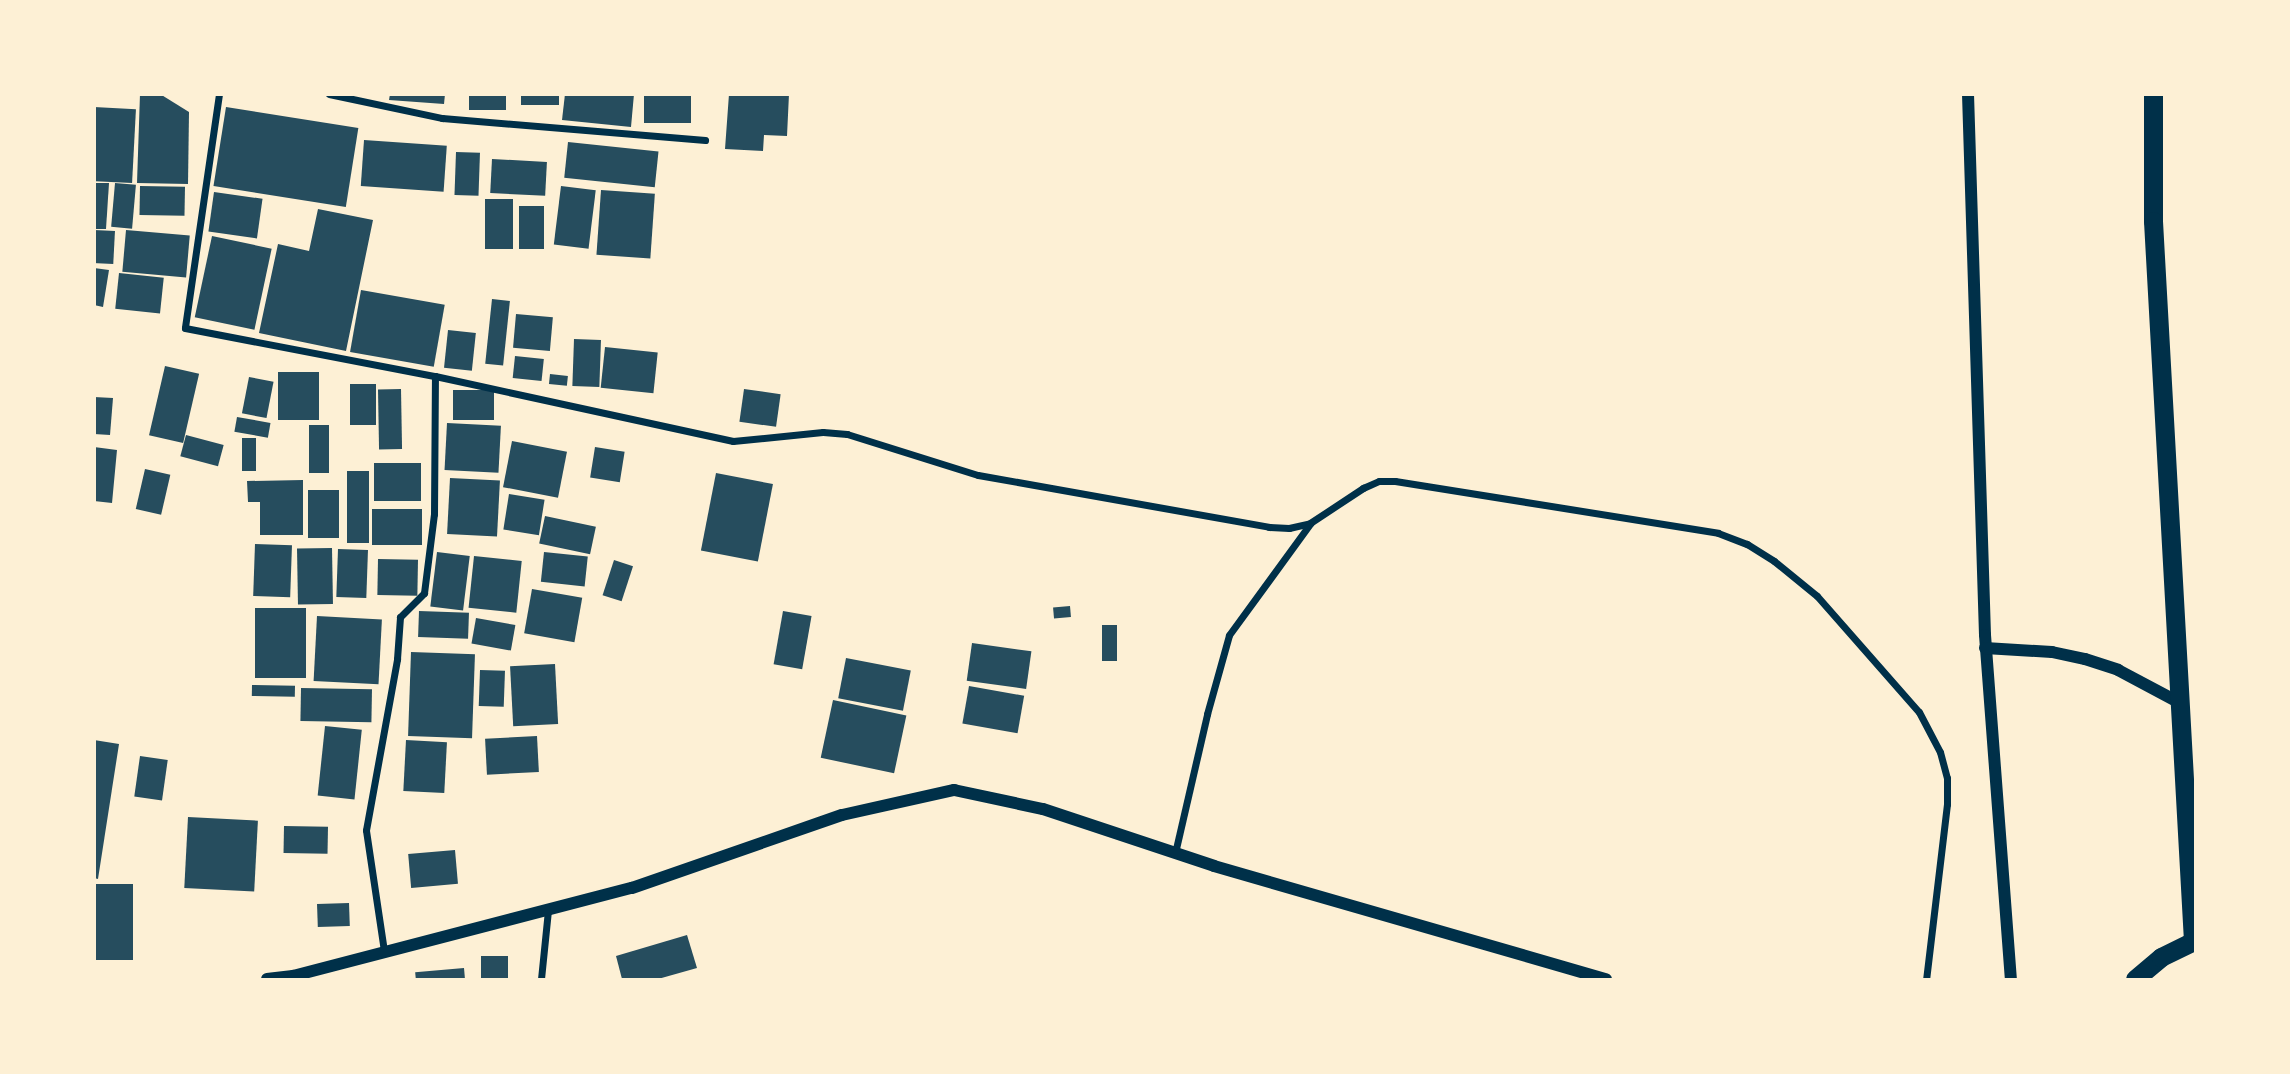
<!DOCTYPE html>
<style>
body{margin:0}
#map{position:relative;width:2290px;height:1074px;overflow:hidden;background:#fdf0d5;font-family:"Zilla Slab",serif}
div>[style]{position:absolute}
.building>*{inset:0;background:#264d5e;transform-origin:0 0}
.minor>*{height:7px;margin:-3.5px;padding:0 3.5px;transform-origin:3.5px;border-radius:3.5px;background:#003049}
.tertiary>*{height:12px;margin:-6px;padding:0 6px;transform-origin:6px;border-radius:6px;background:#003049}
.trunk>*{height:19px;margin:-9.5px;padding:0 9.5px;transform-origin:9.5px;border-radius:9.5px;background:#003049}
span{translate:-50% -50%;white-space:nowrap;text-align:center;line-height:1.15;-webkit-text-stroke:6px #fdf0d5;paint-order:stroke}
.frame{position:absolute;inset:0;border:96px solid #fdf0d5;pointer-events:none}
</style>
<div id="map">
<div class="building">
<i style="clip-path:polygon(140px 94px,160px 94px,189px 112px,188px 184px,137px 183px)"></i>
<i style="clip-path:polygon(390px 94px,445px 94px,444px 104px,389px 100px)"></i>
<i style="left:469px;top:94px;width:37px;height:16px"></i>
<i style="left:521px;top:94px;width:38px;height:11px"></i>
<i style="clip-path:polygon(565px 94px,634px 94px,631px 127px,562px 120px)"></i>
<i style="left:644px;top:94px;width:47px;height:29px"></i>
<i style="clip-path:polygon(729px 94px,789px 94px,787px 136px,764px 135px,763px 151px,725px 149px)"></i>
<i style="left:94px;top:107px;width:42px;height:74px;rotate:3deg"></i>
<i style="left:226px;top:107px;width:134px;height:80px;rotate:9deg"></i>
<i style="left:364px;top:140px;width:83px;height:46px;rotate:4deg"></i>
<i style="left:568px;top:142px;width:91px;height:36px;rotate:6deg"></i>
<i style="left:456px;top:152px;width:24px;height:43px;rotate:2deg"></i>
<i style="left:492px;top:159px;width:55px;height:34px;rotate:3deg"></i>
<i style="clip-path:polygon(94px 183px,109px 183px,106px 229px,94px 229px)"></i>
<i style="left:115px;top:183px;width:21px;height:44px;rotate:5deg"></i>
<i style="left:140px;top:186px;width:45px;height:29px;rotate:1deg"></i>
<i style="left:561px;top:186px;width:35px;height:59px;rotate:7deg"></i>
<i style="left:601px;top:190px;width:54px;height:65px;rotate:4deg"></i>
<i style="left:214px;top:192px;width:49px;height:40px;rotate:8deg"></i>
<i style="left:485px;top:199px;width:28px;height:50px"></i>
<i style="left:519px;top:206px;width:25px;height:43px"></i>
<i style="clip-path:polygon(318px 209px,373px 220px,346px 351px,259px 333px,278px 244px,309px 251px)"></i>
<i style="left:94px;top:230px;width:21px;height:33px;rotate:3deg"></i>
<i style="left:126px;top:230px;width:64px;height:42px;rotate:5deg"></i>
<i style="left:212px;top:236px;width:61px;height:83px;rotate:12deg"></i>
<i style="clip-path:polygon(94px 268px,109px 270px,103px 307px,94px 305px)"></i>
<i style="left:119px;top:273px;width:45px;height:36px;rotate:6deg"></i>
<i style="left:361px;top:290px;width:85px;height:63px;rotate:10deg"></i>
<i style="left:492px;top:299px;width:18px;height:65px;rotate:6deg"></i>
<i style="left:516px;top:314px;width:37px;height:34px;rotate:5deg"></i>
<i style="left:448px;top:330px;width:28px;height:38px;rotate:6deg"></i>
<i style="left:574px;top:339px;width:27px;height:47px;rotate:2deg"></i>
<i style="left:605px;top:347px;width:53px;height:41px;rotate:6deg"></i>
<i style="left:515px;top:356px;width:29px;height:22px;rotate:6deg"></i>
<i style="left:165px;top:366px;width:35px;height:71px;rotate:13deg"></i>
<i style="left:319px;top:372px;width:48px;height:41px;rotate:90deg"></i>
<i style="left:550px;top:374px;width:18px;height:10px;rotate:6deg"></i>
<i style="left:249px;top:377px;width:25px;height:37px;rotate:11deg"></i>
<i style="left:350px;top:384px;width:26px;height:41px"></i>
<i style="left:401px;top:389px;width:60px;height:23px;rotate:89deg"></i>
<i style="left:744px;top:389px;width:37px;height:33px;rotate:8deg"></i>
<i style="left:494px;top:390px;width:30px;height:41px;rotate:90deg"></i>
<i style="clip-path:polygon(94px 397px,113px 398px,110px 435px,94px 434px)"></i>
<i style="left:237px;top:417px;width:34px;height:15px;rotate:10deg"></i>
<i style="left:447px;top:423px;width:54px;height:47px;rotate:3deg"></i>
<i style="left:329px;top:425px;width:48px;height:20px;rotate:90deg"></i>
<i style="left:186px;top:435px;width:39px;height:22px;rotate:15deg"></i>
<i style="left:242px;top:438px;width:14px;height:33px"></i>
<i style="left:512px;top:441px;width:56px;height:47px;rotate:11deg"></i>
<i style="clip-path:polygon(94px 447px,117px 450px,112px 503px,94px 501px)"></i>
<i style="left:595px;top:447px;width:30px;height:31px;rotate:9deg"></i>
<i style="left:421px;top:463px;width:38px;height:47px;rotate:90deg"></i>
<i style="left:145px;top:469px;width:26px;height:41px;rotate:13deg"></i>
<i style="left:347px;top:471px;width:22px;height:72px"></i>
<i style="left:716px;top:473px;width:58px;height:79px;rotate:11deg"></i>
<i style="left:450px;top:478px;width:50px;height:56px;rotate:3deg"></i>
<i style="clip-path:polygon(303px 480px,303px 535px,260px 535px,260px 502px,248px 502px,247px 481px)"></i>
<i style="left:308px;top:490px;width:31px;height:48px"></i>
<i style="left:509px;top:494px;width:36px;height:36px;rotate:9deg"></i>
<i style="left:422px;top:509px;width:36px;height:50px;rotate:90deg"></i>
<i style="left:545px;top:516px;width:52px;height:28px;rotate:12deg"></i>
<i style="left:255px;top:544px;width:37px;height:52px;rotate:2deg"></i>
<i style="left:332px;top:548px;width:56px;height:35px;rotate:89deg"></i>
<i style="left:338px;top:549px;width:30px;height:48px;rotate:2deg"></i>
<i style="left:437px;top:552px;width:33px;height:55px;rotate:7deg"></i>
<i style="left:544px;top:552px;width:44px;height:30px;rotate:6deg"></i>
<i style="left:474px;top:556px;width:48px;height:52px;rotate:6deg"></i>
<i style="left:378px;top:559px;width:40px;height:36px;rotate:1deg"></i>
<i style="left:614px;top:560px;width:20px;height:37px;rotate:18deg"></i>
<i style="left:532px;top:589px;width:51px;height:45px;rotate:10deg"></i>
<i style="left:1070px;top:606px;width:11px;height:17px;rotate:85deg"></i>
<i style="left:255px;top:608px;width:51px;height:70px"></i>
<i style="left:419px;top:611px;width:50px;height:26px;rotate:2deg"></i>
<i style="left:783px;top:611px;width:29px;height:54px;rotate:10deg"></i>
<i style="left:317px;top:616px;width:65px;height:65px;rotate:3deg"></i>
<i style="left:476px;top:618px;width:40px;height:26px;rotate:10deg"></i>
<i style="left:1102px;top:625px;width:15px;height:36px"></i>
<i style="left:972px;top:643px;width:60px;height:38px;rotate:8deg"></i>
<i style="left:411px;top:652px;width:64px;height:84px;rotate:2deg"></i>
<i style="left:846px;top:658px;width:66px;height:41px;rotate:11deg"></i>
<i style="left:555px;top:664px;width:60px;height:45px;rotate:87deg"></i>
<i style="left:480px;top:670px;width:25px;height:36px;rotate:2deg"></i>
<i style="left:252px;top:685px;width:43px;height:11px;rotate:1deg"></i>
<i style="left:969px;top:686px;width:56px;height:38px;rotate:10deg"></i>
<i style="left:301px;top:688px;width:71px;height:33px;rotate:1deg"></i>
<i style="left:833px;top:700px;width:75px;height:59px;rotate:12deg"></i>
<i style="left:325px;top:726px;width:37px;height:70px;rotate:6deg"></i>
<i style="left:537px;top:736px;width:36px;height:52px;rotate:87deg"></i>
<i style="clip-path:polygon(94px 740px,119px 744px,98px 879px,94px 878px)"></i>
<i style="left:406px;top:740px;width:41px;height:51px;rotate:3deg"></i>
<i style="left:140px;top:756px;width:28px;height:41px;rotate:8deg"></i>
<i style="left:188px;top:817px;width:70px;height:71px;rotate:3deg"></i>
<i style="left:284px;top:826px;width:44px;height:27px;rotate:1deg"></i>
<i style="left:455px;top:850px;width:34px;height:47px;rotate:85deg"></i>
<i style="left:94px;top:884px;width:39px;height:76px"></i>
<i style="left:349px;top:903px;width:23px;height:32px;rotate:88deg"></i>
<i style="clip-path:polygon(687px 935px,697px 968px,658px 979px,622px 979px,616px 956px)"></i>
<i style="left:481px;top:956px;width:27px;height:23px"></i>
<i style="left:464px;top:968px;width:11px;height:49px;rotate:85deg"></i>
</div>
<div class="minor">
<i style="left:219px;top:94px;width:236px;rotate:98.3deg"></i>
<i style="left:185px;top:328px;width:255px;rotate:10.9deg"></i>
<i style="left:435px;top:376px;width:305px;rotate:12.3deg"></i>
<i style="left:733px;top:441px;width:90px;rotate:-5.7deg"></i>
<i style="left:823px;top:432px;width:24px;rotate:5deg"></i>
<i style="left:847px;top:434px;width:137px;rotate:17.4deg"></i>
<i style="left:978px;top:475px;width:296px;rotate:10.1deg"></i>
<i style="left:1269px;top:527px;width:20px;rotate:3deg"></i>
<i style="left:1289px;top:528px;width:22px;rotate:-13deg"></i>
<i style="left:1310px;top:523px;width:64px;rotate:-33.4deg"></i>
<i style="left:1363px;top:488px;width:17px;rotate:-24deg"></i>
<i style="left:1379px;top:481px;width:16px"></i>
<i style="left:1395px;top:481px;width:327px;rotate:9.1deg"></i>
<i style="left:1718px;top:533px;width:31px;rotate:21deg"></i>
<i style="left:1747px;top:544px;width:32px;rotate:32deg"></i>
<i style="left:1774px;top:561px;width:55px;rotate:39.1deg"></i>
<i style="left:1817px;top:596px;width:154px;rotate:48.7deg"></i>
<i style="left:1919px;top:712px;width:45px;rotate:62.3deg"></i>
<i style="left:1940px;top:752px;width:27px;rotate:75deg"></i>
<i style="left:1947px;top:778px;width:26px;rotate:90deg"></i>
<i style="left:1947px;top:804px;width:176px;rotate:96.8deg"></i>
<i style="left:329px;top:94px;width:116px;rotate:12deg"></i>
<i style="left:442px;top:118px;width:264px;rotate:4.8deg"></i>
<i style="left:1175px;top:853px;width:143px;rotate:-77deg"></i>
<i style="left:1207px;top:714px;width:82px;rotate:-74.4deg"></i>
<i style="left:1229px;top:635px;width:137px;rotate:-53.9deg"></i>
<i style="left:384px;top:951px;width:122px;rotate:-98.5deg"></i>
<i style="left:366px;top:830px;width:174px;rotate:-79.7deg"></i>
<i style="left:397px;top:659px;width:42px;rotate:-85.9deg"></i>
<i style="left:400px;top:617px;width:34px;rotate:-45deg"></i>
<i style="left:424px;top:593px;width:80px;rotate:-82.8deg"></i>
<i style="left:434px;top:514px;width:138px;rotate:-89.6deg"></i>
<i style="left:541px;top:979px;width:69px;rotate:-84.2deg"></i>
</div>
<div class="tertiary">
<i style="left:1968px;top:94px;width:541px;rotate:88.2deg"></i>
<i style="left:1985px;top:635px;width:345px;rotate:85.7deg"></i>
<i style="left:1985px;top:648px;width:67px;rotate:3.4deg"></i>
<i style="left:2052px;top:652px;width:34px;rotate:12deg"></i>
<i style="left:2085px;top:659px;width:35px;rotate:18deg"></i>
<i style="left:2118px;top:670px;width:70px;rotate:28deg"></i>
<i style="left:267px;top:979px;width:26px;rotate:-7deg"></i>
<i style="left:293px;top:976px;width:350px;rotate:-14.6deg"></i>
<i style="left:632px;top:888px;width:222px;rotate:-19.2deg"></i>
<i style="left:842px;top:815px;width:115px;rotate:-12.6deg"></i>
<i style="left:954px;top:790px;width:91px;rotate:12.1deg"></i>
<i style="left:1043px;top:809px;width:180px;rotate:18.4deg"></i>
<i style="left:1214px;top:866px;width:408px;rotate:16.1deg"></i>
</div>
<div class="trunk">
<i style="left:2153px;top:94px;width:127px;rotate:90deg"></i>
<i style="left:2153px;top:221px;width:720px;rotate:86.82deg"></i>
<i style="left:2135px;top:979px;width:34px;rotate:-40deg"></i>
<i style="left:2161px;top:957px;width:39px;rotate:-26deg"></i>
</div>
<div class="frame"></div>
</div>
